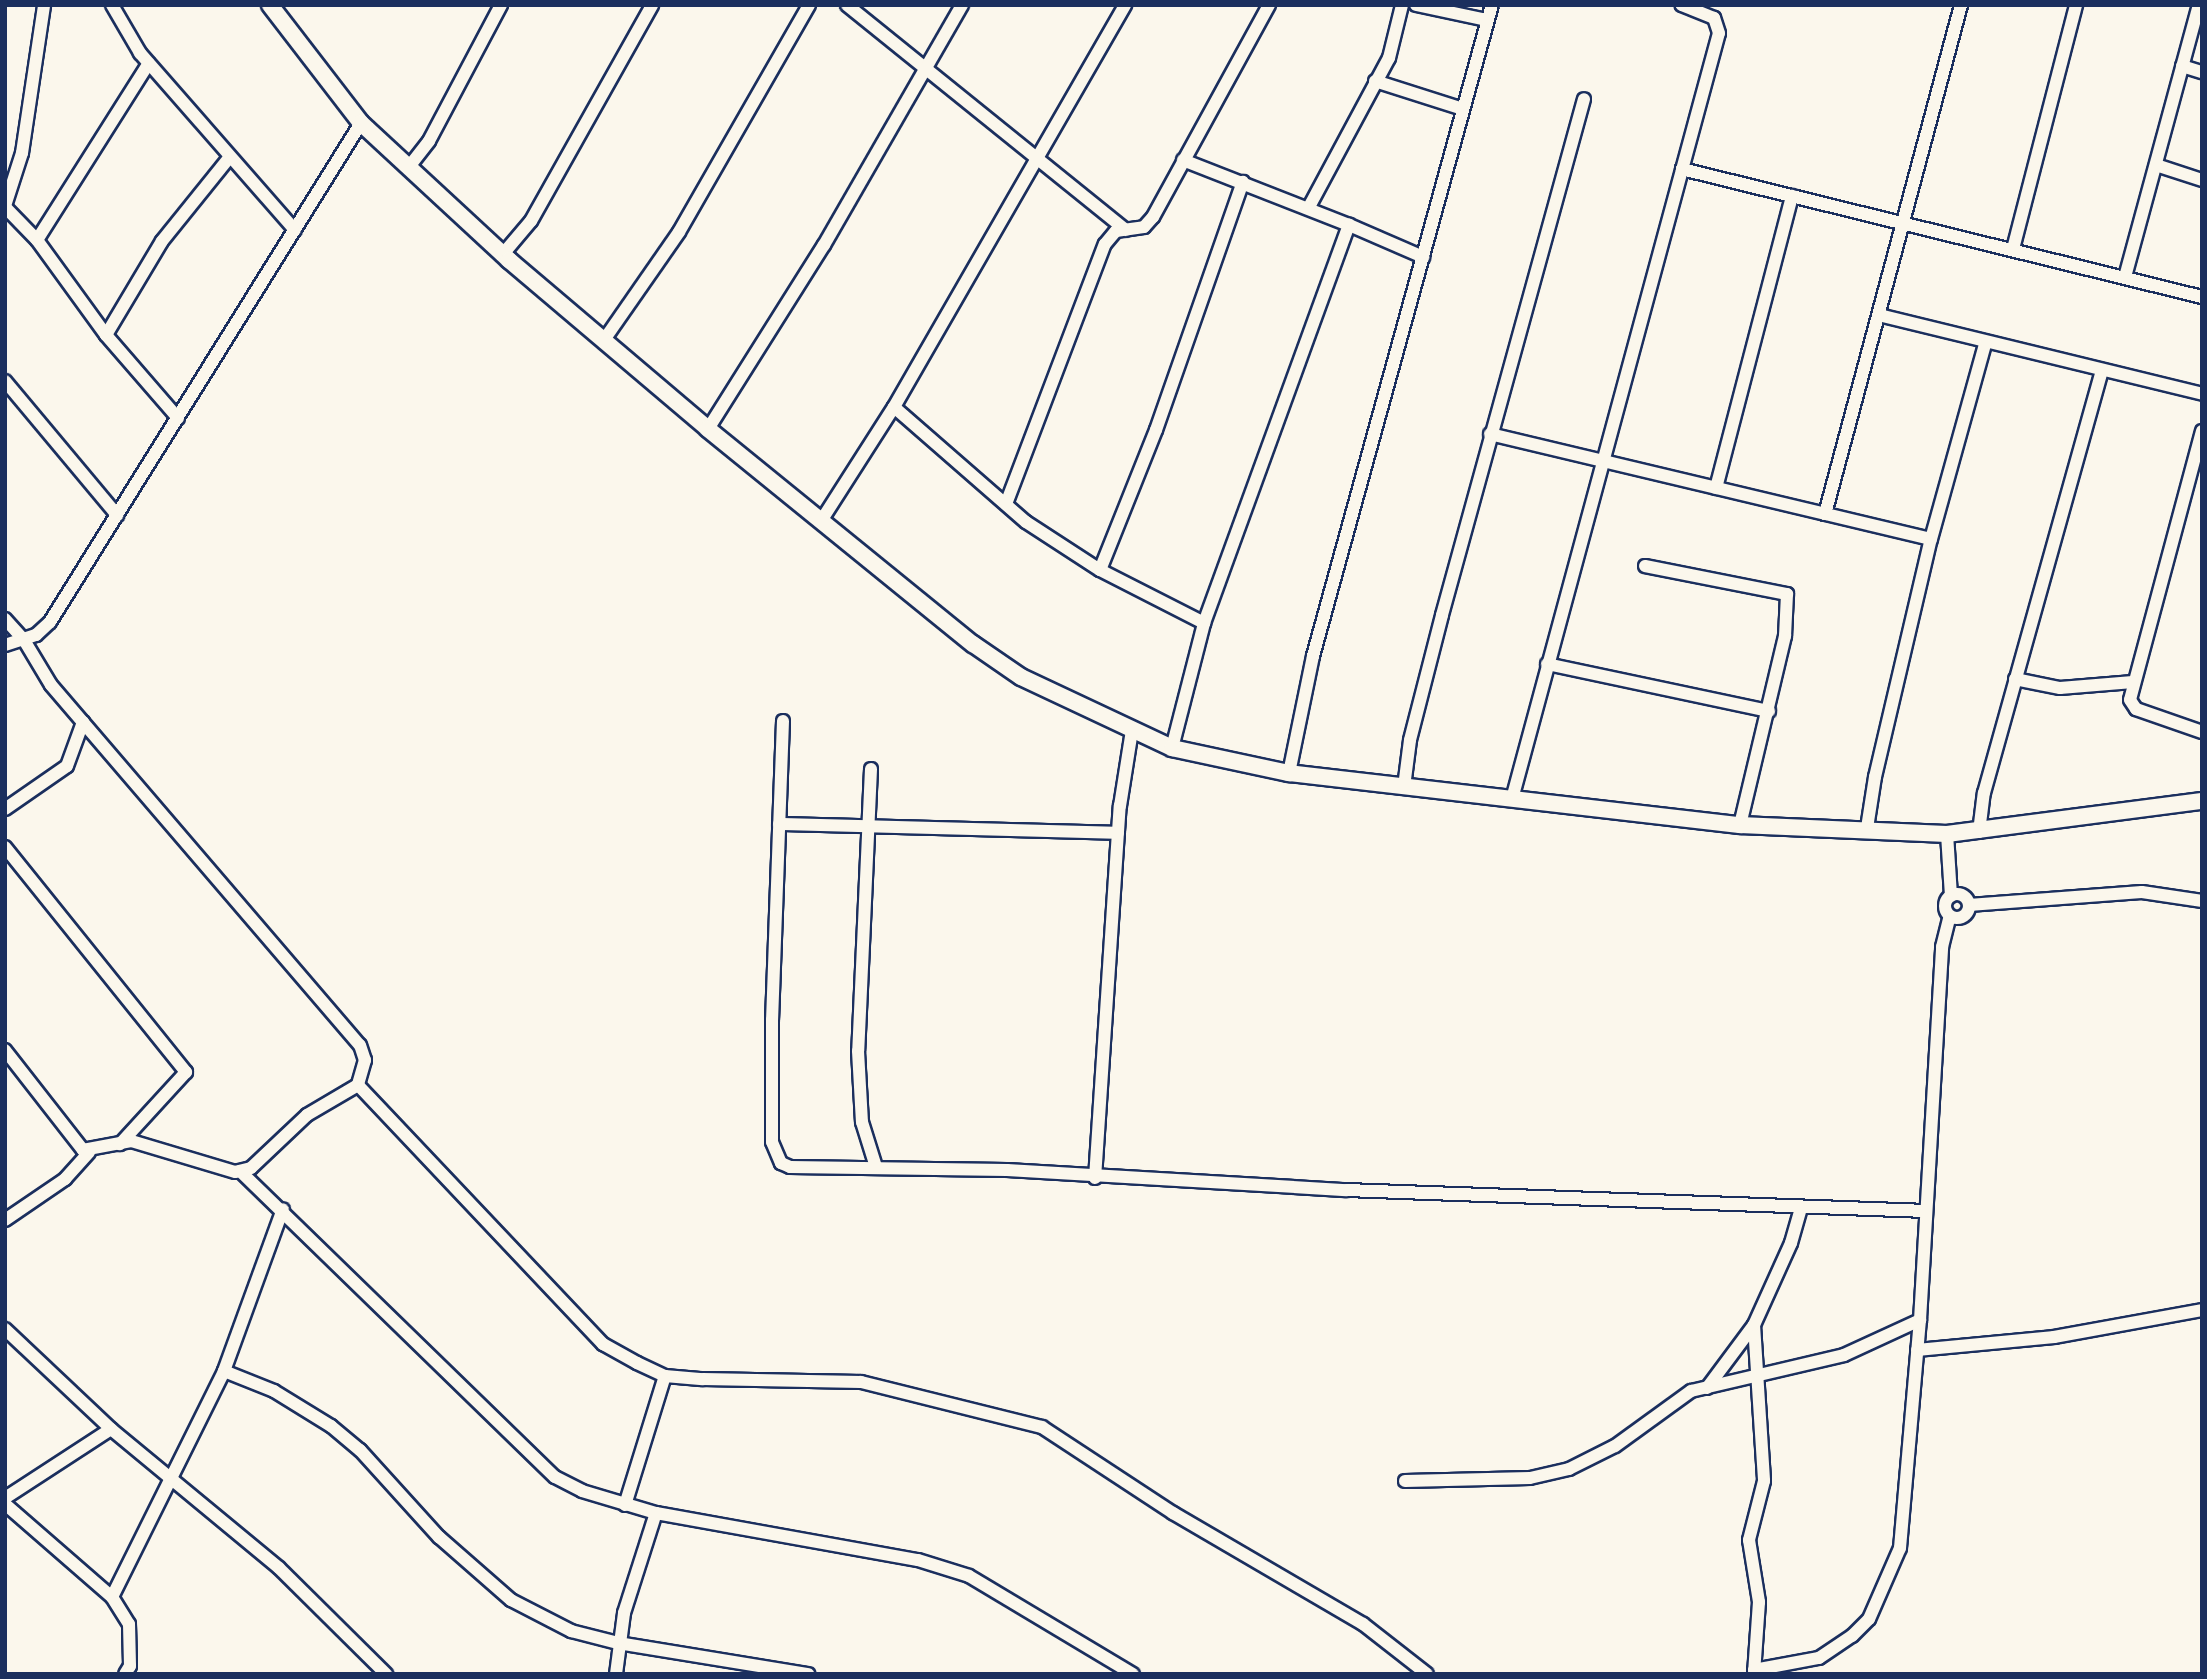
<!DOCTYPE html>
<style>
body{margin:0}
#map{position:relative;width:2207px;height:1679px;overflow:hidden;background:#fbf7ec;font-family:"Architects Daughter",sans-serif}
div>[style]{position:absolute}
.roads{filter:drop-shadow(2px 0 #1b2f5e) drop-shadow(-2px 0 #1b2f5e) drop-shadow(0 2px #1b2f5e) drop-shadow(0 -2px #1b2f5e)}
.street>*{height:12px;margin:-6px;padding:0 6px;transform-origin:6px;border-radius:6px;background:#fbf7ec}
.street>.ring{margin:-6px;padding:0;box-sizing:content-box;background:none;border:12px solid #fbf7ec;border-radius:50%}
.secondary>*{height:16px;margin:-8px;padding:0 8px;transform-origin:8px;border-radius:8px;background:#fbf7ec}
span{translate:-50% -50%;white-space:nowrap;text-align:center;line-height:1.15;-webkit-text-stroke:5px #fbf7ec;paint-order:stroke}
.frame{position:absolute;inset:0;border:7px solid #1b2f5e;pointer-events:none}
</style>
<div id="map">
<div class="roads">
<div class="street">
<i style="left:112px;top:5px;width:56px;rotate:59.7deg"></i>
<i style="left:140px;top:53px;width:235px;rotate:48.8deg"></i>
<i style="left:847px;top:5px;width:358px;rotate:38.9deg"></i>
<i style="left:1416px;top:5px;width:73px;rotate:11.9deg"></i>
<i style="left:2182px;top:66px;width:21px;rotate:17deg"></i>
<i style="left:1375px;top:81px;width:89px;rotate:17.6deg"></i>
<i style="left:1183px;top:160px;width:178px;rotate:21.4deg"></i>
<i style="left:2156px;top:165px;width:48px;rotate:18.1deg"></i>
<i style="left:408px;top:168px;width:34px;rotate:-52deg"></i>
<i style="left:429px;top:141px;width:154px;rotate:-62.1deg"></i>
<i style="left:1682px;top:169px;width:536px;rotate:13.83deg"></i>
<i style="left:5px;top:206px;width:56px;rotate:-72.2deg"></i>
<i style="left:22px;top:153px;width:150px;rotate:-81.5deg"></i>
<i style="left:5px;top:207px;width:46px;rotate:45.9deg"></i>
<i style="left:37px;top:240px;width:117px;rotate:54deg"></i>
<i style="left:106px;top:335px;width:110px;rotate:49.1deg"></i>
<i style="left:1309px;top:207px;width:169px;rotate:-61.8deg"></i>
<i style="left:1389px;top:58px;width:55px;rotate:-76.2deg"></i>
<i style="left:37px;top:240px;width:209px;rotate:-57.7deg"></i>
<i style="left:2013px;top:249px;width:252px;rotate:-75.5deg"></i>
<i style="left:503px;top:254px;width:43px;rotate:-49.7deg"></i>
<i style="left:531px;top:221px;width:248px;rotate:-60.7deg"></i>
<i style="left:2125px;top:277px;width:282px;rotate:-74.8deg"></i>
<i style="left:1879px;top:315px;width:333px;rotate:13.7deg"></i>
<i style="left:106px;top:335px;width:109px;rotate:-59.2deg"></i>
<i style="left:162px;top:241px;width:107px;rotate:-51.1deg"></i>
<i style="left:604px;top:340px;width:131px;rotate:-55.2deg"></i>
<i style="left:679px;top:232px;width:262px;rotate:-60.2deg"></i>
<i style="left:5px;top:381px;width:175px;rotate:50.1deg"></i>
<i style="left:894px;top:407px;width:175px;rotate:41.1deg"></i>
<i style="left:1026px;top:522px;width:88px;rotate:33deg"></i>
<i style="left:1100px;top:570px;width:117px;rotate:27deg"></i>
<i style="left:708px;top:429px;width:218px;rotate:-57.8deg"></i>
<i style="left:824px;top:245px;width:277px;rotate:-60.1deg"></i>
<i style="left:2202px;top:431px;width:278px;rotate:105deg"></i>
<i style="left:2130px;top:700px;width:11px;rotate:56deg"></i>
<i style="left:2136px;top:709px;width:70px;rotate:19.2deg"></i>
<i style="left:1490px;top:434px;width:453px;rotate:13.4deg"></i>
<i style="left:1716px;top:488px;width:302px;rotate:-75.4deg"></i>
<i style="left:1006px;top:504px;width:278px;rotate:-69.2deg"></i>
<i style="left:1105px;top:244px;width:17px;rotate:-50deg"></i>
<i style="left:1116px;top:231px;width:28px;rotate:-8deg"></i>
<i style="left:1144px;top:227px;width:13px;rotate:-48deg"></i>
<i style="left:1153px;top:217px;width:242px;rotate:-61.3deg"></i>
<i style="left:1825px;top:514px;width:527px;rotate:-75.04deg"></i>
<i style="left:821px;top:521px;width:135px;rotate:-57.4deg"></i>
<i style="left:894px;top:407px;width:464px;rotate:-60.1deg"></i>
<i style="left:1645px;top:566px;width:145px;rotate:11.2deg"></i>
<i style="left:1787px;top:594px;width:42px;rotate:92.7deg"></i>
<i style="left:1785px;top:636px;width:194px;rotate:103.4deg"></i>
<i style="left:1100px;top:570px;width:151px;rotate:-68.2deg"></i>
<i style="left:1156px;top:430px;width:263px;rotate:-70.7deg"></i>
<i style="left:5px;top:619px;width:28px;rotate:48deg"></i>
<i style="left:24px;top:640px;width:52px;rotate:59deg"></i>
<i style="left:51px;top:685px;width:474px;rotate:49.4deg"></i>
<i style="left:360px;top:1045px;width:16px;rotate:72deg"></i>
<i style="left:365px;top:1060px;width:26px;rotate:106deg"></i>
<i style="left:358px;top:1085px;width:59px;rotate:149.5deg"></i>
<i style="left:307px;top:1115px;width:77px;rotate:136.6deg"></i>
<i style="left:251px;top:1168px;width:16px;rotate:166deg"></i>
<i style="left:235px;top:1172px;width:109px;rotate:-163.4deg"></i>
<i style="left:131px;top:1141px;width:49px;rotate:169.4deg"></i>
<i style="left:83px;top:1150px;width:127px;rotate:-128deg"></i>
<i style="left:5px;top:645px;width:33px;rotate:-18deg"></i>
<i style="left:36px;top:635px;width:19px;rotate:-43deg"></i>
<i style="left:50px;top:622px;width:588px;rotate:-58.07deg"></i>
<i style="left:1547px;top:664px;width:227px;rotate:12deg"></i>
<i style="left:2015px;top:679px;width:46px;rotate:11.3deg"></i>
<i style="left:2060px;top:688px;width:73px;rotate:-4.7deg"></i>
<i style="left:783px;top:721px;width:299px;rotate:92.1deg"></i>
<i style="left:772px;top:1020px;width:122px;rotate:90deg"></i>
<i style="left:772px;top:1142px;width:23px;rotate:67deg"></i>
<i style="left:781px;top:1163px;width:10px;rotate:24deg"></i>
<i style="left:790px;top:1167px;width:217px;rotate:0.8deg"></i>
<i style="left:1007px;top:1170px;width:340px;rotate:3.4deg"></i>
<i style="left:1346px;top:1190px;width:580px;rotate:2.07deg"></i>
<i style="left:1172px;top:748px;width:129px;rotate:-75.6deg"></i>
<i style="left:1204px;top:623px;width:424px;rotate:-70deg"></i>
<i style="left:1349px;top:225px;width:81px;rotate:23.4deg"></i>
<i style="left:871px;top:769px;width:282px;rotate:92.6deg"></i>
<i style="left:858px;top:1051px;width:71px;rotate:86.8deg"></i>
<i style="left:862px;top:1122px;width:47px;rotate:72.7deg"></i>
<i style="left:1289px;top:773px;width:119px;rotate:-78.4deg"></i>
<i style="left:1313px;top:656px;width:675px;rotate:-74.63deg"></i>
<i style="left:1404px;top:787px;width:47px;rotate:-82.7deg"></i>
<i style="left:1410px;top:740px;width:129px;rotate:-75.6deg"></i>
<i style="left:1442px;top:615px;width:535px;rotate:-74.61deg"></i>
<i style="left:1512px;top:799px;width:793px;rotate:-74.88deg"></i>
<i style="left:1719px;top:33px;width:16px;rotate:-108deg"></i>
<i style="left:1714px;top:18px;width:35px;rotate:-158deg"></i>
<i style="left:5px;top:809px;width:75px;rotate:-34.7deg"></i>
<i style="left:67px;top:766px;width:47px;rotate:-70deg"></i>
<i style="left:779px;top:824px;width:339px;rotate:1.5deg"></i>
<i style="left:1867px;top:828px;width:52px;rotate:-81.1deg"></i>
<i style="left:1875px;top:777px;width:244px;rotate:-76.8deg"></i>
<i style="left:1931px;top:539px;width:202px;rotate:-74.5deg"></i>
<i style="left:1979px;top:832px;width:39px;rotate:-83deg"></i>
<i style="left:1984px;top:793px;width:438px;rotate:-74.4deg"></i>
<i style="left:1947px;top:834px;width:62px;rotate:86.3deg"></i>
<i style="left:5px;top:847px;width:289px;rotate:51.2deg"></i>
<i style="left:186px;top:1072px;width:98px;rotate:132.5deg"></i>
<i class="ring" style="left:1945px;top:894px;width:12px;height:12px"></i>
<i style="left:1969px;top:905px;width:173px;rotate:-4.3deg"></i>
<i style="left:2142px;top:892px;width:61px;rotate:8.5deg"></i>
<i style="left:358px;top:1085px;width:357px;rotate:46.6deg"></i>
<i style="left:603px;top:1344px;width:39px;rotate:29deg"></i>
<i style="left:637px;top:1363px;width:31px;rotate:25deg"></i>
<i style="left:665px;top:1376px;width:38px;rotate:5deg"></i>
<i style="left:703px;top:1379px;width:158px;rotate:1.1deg"></i>
<i style="left:861px;top:1382px;width:187px;rotate:14deg"></i>
<i style="left:1042px;top:1427px;width:157px;rotate:33.3deg"></i>
<i style="left:1173px;top:1513px;width:220px;rotate:30.3deg"></i>
<i style="left:1363px;top:1624px;width:81px;rotate:38deg"></i>
<i style="left:240px;top:1171px;width:439px;rotate:44.2deg"></i>
<i style="left:555px;top:1477px;width:30px;rotate:27deg"></i>
<i style="left:582px;top:1491px;width:77px;rotate:16.6deg"></i>
<i style="left:656px;top:1513px;width:266px;rotate:10.2deg"></i>
<i style="left:918px;top:1560px;width:53px;rotate:17.4deg"></i>
<i style="left:969px;top:1576px;width:191px;rotate:30.9deg"></i>
<i style="left:1095px;top:1178px;width:373px;rotate:-86.2deg"></i>
<i style="left:1120px;top:806px;width:77px;rotate:-81deg"></i>
<i style="left:5px;top:1220px;width:73px;rotate:-34.3deg"></i>
<i style="left:65px;top:1179px;width:36px;rotate:-48deg"></i>
<i style="left:1754px;top:1325px;width:156px;rotate:86.3deg"></i>
<i style="left:1764px;top:1481px;width:61px;rotate:104.3deg"></i>
<i style="left:1749px;top:1540px;width:63px;rotate:80.8deg"></i>
<i style="left:1759px;top:1602px;width:72px;rotate:94deg"></i>
<i style="left:5px;top:1329px;width:146px;rotate:43.3deg"></i>
<i style="left:111px;top:1429px;width:218px;rotate:39.6deg"></i>
<i style="left:279px;top:1568px;width:151px;rotate:44.7deg"></i>
<i style="left:1917px;top:1350px;width:138px;rotate:-5.4deg"></i>
<i style="left:2054px;top:1337px;width:150px;rotate:-10.3deg"></i>
<i style="left:224px;top:1371px;width:54px;rotate:21.8deg"></i>
<i style="left:274px;top:1391px;width:67px;rotate:31.6deg"></i>
<i style="left:331px;top:1426px;width:38px;rotate:40deg"></i>
<i style="left:360px;top:1450px;width:118px;rotate:47.8deg"></i>
<i style="left:439px;top:1537px;width:96px;rotate:41.2deg"></i>
<i style="left:511px;top:1600px;width:68px;rotate:27.3deg"></i>
<i style="left:571px;top:1631px;width:49px;rotate:14.3deg"></i>
<i style="left:618px;top:1643px;width:193px;rotate:9.3deg"></i>
<i style="left:1707px;top:1388px;width:79px;rotate:-53.3deg"></i>
<i style="left:1754px;top:1325px;width:90px;rotate:-65.7deg"></i>
<i style="left:1791px;top:1243px;width:37px;rotate:-74deg"></i>
<i style="left:1405px;top:1481px;width:125px;rotate:-1.4deg"></i>
<i style="left:1530px;top:1478px;width:40px;rotate:-13deg"></i>
<i style="left:1569px;top:1469px;width:51px;rotate:-26.6deg"></i>
<i style="left:1615px;top:1446px;width:94px;rotate:-35.9deg"></i>
<i style="left:1691px;top:1391px;width:157px;rotate:-13.2deg"></i>
<i style="left:1844px;top:1355px;width:84px;rotate:-24.7deg"></i>
<i style="left:5px;top:1498px;width:126px;rotate:-33.1deg"></i>
<i style="left:5px;top:1504px;width:142px;rotate:41deg"></i>
<i style="left:112px;top:1597px;width:32px;rotate:58deg"></i>
<i style="left:129px;top:1624px;width:42px;rotate:88.6deg"></i>
<i style="left:130px;top:1666px;width:9px;rotate:122deg"></i>
<i style="left:625px;top:1505px;width:135px;rotate:-72.8deg"></i>
<i style="left:112px;top:1597px;width:252px;rotate:-63.6deg"></i>
<i style="left:224px;top:1371px;width:172px;rotate:-70deg"></i>
<i style="left:1754px;top:1670px;width:66px;rotate:-10.5deg"></i>
<i style="left:1819px;top:1658px;width:40px;rotate:-34deg"></i>
<i style="left:1852px;top:1636px;width:24px;rotate:-45deg"></i>
<i style="left:1869px;top:1619px;width:77px;rotate:-66.4deg"></i>
<i style="left:1900px;top:1548px;width:229px;rotate:-85deg"></i>
<i style="left:1920px;top:1320px;width:374px;rotate:-86.6deg"></i>
<i style="left:1942px;top:947px;width:32px;rotate:-76deg"></i>
<i style="left:616px;top:1674px;width:62px;rotate:-82.5deg"></i>
<i style="left:624px;top:1613px;width:105px;rotate:-72.3deg"></i>
</div>
<div class="secondary">
<i style="left:270px;top:5px;width:149px;rotate:52.4deg"></i>
<i style="left:361px;top:123px;width:202px;rotate:42.8deg"></i>
<i style="left:509px;top:260px;width:261px;rotate:40.3deg"></i>
<i style="left:708px;top:429px;width:341px;rotate:39.1deg"></i>
<i style="left:973px;top:644px;width:58px;rotate:34.5deg"></i>
<i style="left:1021px;top:677px;width:167px;rotate:25.2deg"></i>
<i style="left:1172px;top:748px;width:120px;rotate:12.1deg"></i>
<i style="left:1289px;top:773px;width:454px;rotate:6.6deg"></i>
<i style="left:1740px;top:825px;width:207px;rotate:2.5deg"></i>
<i style="left:1947px;top:834px;width:257px;rotate:-7.4deg"></i>
</div>
</div>
<div class="frame"></div>
</div>
